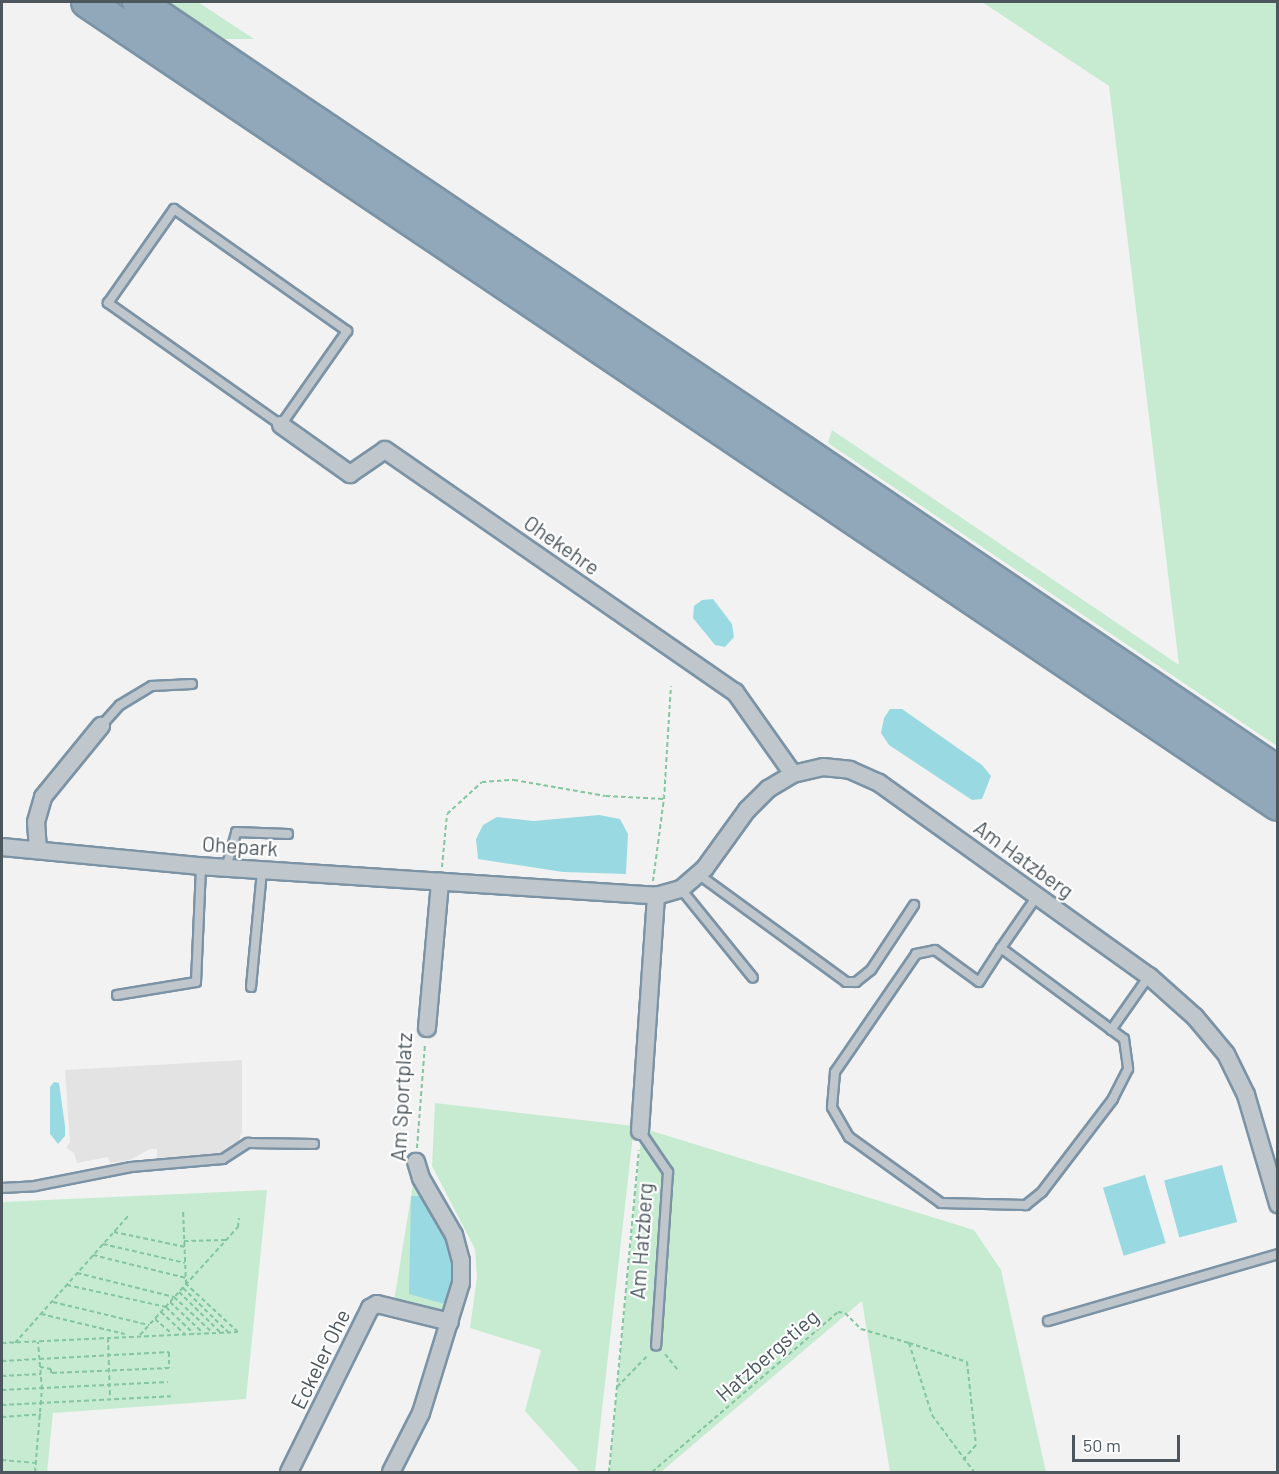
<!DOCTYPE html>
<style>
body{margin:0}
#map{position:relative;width:1279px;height:1474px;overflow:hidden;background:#f3f2f2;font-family:Barlow,sans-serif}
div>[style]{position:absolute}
.education>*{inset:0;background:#e4e3e3}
.green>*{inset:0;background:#c6ebd1}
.water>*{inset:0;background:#99dae2;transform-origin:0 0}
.path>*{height:2px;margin-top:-1px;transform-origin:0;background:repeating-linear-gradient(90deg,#82c59e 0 4.5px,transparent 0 7.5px)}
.roads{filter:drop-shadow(2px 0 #7b93a5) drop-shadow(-2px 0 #7b93a5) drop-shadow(0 2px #7b93a5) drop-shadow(0 -2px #7b93a5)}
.service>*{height:8px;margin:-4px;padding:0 4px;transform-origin:4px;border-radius:4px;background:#bfc7cc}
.minor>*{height:16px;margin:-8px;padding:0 8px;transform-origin:8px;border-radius:8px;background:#bfc7cc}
.motorway>*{height:30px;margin:-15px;padding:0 15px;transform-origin:15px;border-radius:15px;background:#90a8b9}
span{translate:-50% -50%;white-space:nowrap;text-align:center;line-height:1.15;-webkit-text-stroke:4.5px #fff;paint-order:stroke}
.street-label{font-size:21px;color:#4b565d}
.frame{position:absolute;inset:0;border:3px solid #4b565d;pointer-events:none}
.scale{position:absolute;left:1072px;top:1435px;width:108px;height:27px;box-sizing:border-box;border:3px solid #4b565d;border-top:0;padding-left:8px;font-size:18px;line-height:21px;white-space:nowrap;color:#4b565d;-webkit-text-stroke:4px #fff;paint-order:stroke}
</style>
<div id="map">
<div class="education">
<i style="clip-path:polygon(242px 1060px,242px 1132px,239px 1141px,220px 1155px,157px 1158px,157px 1149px,150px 1149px,130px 1160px,110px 1163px,108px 1157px,77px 1163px,74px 1153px,66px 1148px,70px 1142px,65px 1070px)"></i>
</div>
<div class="green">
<i style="clip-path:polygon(169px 2px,198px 2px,254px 39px,224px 39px)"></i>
<i style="clip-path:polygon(982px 2px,1277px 2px,1277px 746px,828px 443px,832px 430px,1179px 665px,1109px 86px)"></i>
<i style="clip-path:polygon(435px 1103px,634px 1126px,595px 1472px,580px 1472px,525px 1411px,541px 1350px,470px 1328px,477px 1277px,475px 1249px,432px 1166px)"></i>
<i style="clip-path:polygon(642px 1128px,974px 1230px,1001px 1270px,1046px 1472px,890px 1472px,862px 1301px,661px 1472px,609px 1472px)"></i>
<i style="clip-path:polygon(416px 1166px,460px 1261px,450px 1321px,393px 1307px)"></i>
<i style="clip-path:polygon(267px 1190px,246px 1399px,53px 1413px,47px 1472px,2px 1472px,2px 1202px)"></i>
</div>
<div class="water">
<i style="clip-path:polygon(713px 599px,732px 624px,734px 637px,725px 647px,715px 645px,693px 618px,694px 606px,702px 600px)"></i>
<i style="clip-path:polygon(890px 709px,902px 709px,982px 765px,991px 776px,982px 799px,972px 800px,889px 745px,881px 733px,884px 718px)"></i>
<i style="clip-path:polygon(599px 815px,620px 819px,628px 834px,626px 874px,563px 872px,478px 859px,476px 839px,483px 825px,497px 817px,534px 821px)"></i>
<i style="clip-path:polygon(54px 1082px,59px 1083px,65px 1126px,65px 1136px,58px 1144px,50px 1134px,50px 1087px)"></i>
<i style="left:1222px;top:1165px;width:59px;height:60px;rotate:75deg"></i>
<i style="left:1145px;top:1175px;width:71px;height:44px;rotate:73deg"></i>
<i style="clip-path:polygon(411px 1196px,424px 1196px,457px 1257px,445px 1304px,409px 1294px)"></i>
</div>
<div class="path">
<i style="left:442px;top:867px;width:53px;rotate:-84.6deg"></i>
<i style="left:447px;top:814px;width:47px;rotate:-42.4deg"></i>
<i style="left:482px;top:782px;width:32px;rotate:-4deg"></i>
<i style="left:514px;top:780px;width:93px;rotate:9.9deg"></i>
<i style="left:606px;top:796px;width:58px;rotate:3deg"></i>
<i style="left:653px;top:881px;width:83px;rotate:-82.4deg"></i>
<i style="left:664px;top:799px;width:113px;rotate:-86.5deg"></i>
<i style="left:417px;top:1148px;width:105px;rotate:-85.6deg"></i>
<i style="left:114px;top:1232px;width:73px;rotate:11.9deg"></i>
<i style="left:184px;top:1241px;width:42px;rotate:-1.4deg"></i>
<i style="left:103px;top:1244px;width:84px;rotate:13deg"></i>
<i style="left:93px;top:1255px;width:96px;rotate:13.9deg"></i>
<i style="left:77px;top:1273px;width:100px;rotate:13.9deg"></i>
<i style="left:174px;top:1297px;width:53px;rotate:42.7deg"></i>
<i style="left:67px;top:1285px;width:101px;rotate:12.5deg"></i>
<i style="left:166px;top:1307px;width:39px;rotate:44deg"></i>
<i style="left:183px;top:1288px;width:64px;rotate:44.4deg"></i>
<i style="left:179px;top:1292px;width:59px;rotate:44.3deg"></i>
<i style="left:53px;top:1302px;width:99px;rotate:13.5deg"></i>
<i style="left:170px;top:1302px;width:45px;rotate:43.2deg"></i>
<i style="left:161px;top:1312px;width:33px;rotate:43deg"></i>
<i style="left:41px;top:1314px;width:86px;rotate:13.4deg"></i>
<i style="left:155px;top:1319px;width:21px;rotate:41deg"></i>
<i style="left:140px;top:1335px;width:146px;rotate:-47.8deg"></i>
<i style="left:238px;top:1227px;width:9px;rotate:-84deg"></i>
<i style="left:108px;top:1338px;width:60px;rotate:88.1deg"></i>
<i style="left:2px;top:1343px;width:236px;rotate:-2.7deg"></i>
<i style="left:238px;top:1332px;width:71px;rotate:-137.3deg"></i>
<i style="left:186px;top:1284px;width:74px;rotate:-92.3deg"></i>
<i style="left:15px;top:1343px;width:170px;rotate:-48.3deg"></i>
<i style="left:909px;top:1343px;width:61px;rotate:18.1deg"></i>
<i style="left:967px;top:1362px;width:83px;rotate:83.8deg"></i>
<i style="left:976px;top:1445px;width:20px;rotate:131deg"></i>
<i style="left:665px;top:1354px;width:21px;rotate:51deg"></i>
<i style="left:2px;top:1361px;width:167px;rotate:-3.1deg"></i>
<i style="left:169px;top:1352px;width:16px;rotate:90deg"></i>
<i style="left:169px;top:1368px;width:118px;rotate:177.6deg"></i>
<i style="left:51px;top:1373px;width:4px;rotate:-90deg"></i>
<i style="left:51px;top:1369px;width:11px;rotate:-170deg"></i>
<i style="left:2px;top:1376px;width:39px;rotate:-3deg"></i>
<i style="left:617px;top:1387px;width:45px;rotate:-45.9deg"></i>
<i style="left:2px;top:1390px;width:166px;rotate:-2.8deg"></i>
<i style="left:2px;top:1405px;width:169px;rotate:-3deg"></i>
<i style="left:2px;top:1417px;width:39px;rotate:-4deg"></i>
<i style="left:2px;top:1460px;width:33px;rotate:5deg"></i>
<i style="left:35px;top:1472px;width:83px;rotate:-85.2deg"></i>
<i style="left:42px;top:1389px;width:47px;rotate:-94.9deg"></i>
<i style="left:609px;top:1472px;width:323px;rotate:-84.7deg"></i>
<i style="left:652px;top:1472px;width:245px;rotate:-40.7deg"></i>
<i style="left:838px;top:1312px;width:7px;rotate:8deg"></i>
<i style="left:845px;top:1313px;width:23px;rotate:45deg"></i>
<i style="left:861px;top:1329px;width:50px;rotate:16.3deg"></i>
<i style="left:909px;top:1343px;width:76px;rotate:72.3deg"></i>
<i style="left:932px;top:1415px;width:71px;rotate:53.6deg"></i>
</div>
<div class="roads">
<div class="service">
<i style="left:174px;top:209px;width:212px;rotate:35.2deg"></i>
<i style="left:347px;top:331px;width:115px;rotate:125.1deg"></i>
<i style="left:281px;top:425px;width:212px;rotate:-144.8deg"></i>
<i style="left:108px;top:303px;width:115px;rotate:-54.9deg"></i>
<i style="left:101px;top:726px;width:28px;rotate:-48deg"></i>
<i style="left:120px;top:705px;width:37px;rotate:-31deg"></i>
<i style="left:152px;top:686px;width:40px;rotate:-2.9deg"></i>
<i style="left:226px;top:868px;width:37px;rotate:-74deg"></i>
<i style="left:236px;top:832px;width:52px;rotate:2.2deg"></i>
<i style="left:698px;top:874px;width:183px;rotate:36.1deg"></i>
<i style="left:846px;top:982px;width:10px"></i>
<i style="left:856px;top:982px;width:19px;rotate:-39deg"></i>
<i style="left:871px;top:970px;width:78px;rotate:-56.5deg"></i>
<i style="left:681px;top:889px;width:114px;rotate:51deg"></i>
<i style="left:1001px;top:948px;width:153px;rotate:36.5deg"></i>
<i style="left:1124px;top:1039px;width:30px;rotate:82deg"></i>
<i style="left:1128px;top:1069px;width:34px;rotate:117deg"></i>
<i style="left:1113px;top:1099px;width:117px;rotate:127.4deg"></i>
<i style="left:1042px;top:1192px;width:21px;rotate:141deg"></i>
<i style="left:1026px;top:1205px;width:85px;rotate:-178.7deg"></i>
<i style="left:941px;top:1203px;width:113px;rotate:-144.3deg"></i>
<i style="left:849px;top:1137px;width:34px;rotate:-120deg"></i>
<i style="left:832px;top:1107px;width:35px;rotate:-85deg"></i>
<i style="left:835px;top:1072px;width:143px;rotate:-55.5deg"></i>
<i style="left:916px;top:954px;width:19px;rotate:-12deg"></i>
<i style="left:935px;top:950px;width:54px;rotate:36deg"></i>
<i style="left:979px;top:982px;width:40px;rotate:-57.1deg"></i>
<i style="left:1001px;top:948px;width:63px;rotate:-55.3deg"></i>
<i style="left:251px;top:987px;width:118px;rotate:-84.6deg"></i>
<i style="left:117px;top:995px;width:80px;rotate:-9.3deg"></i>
<i style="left:196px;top:982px;width:115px;rotate:-87.5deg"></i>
<i style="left:1111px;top:1030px;width:66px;rotate:-54.9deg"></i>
<i style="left:640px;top:1131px;width:50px;rotate:55.7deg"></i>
<i style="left:668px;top:1172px;width:174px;rotate:93.9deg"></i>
<i style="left:2px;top:1188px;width:33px;rotate:-3deg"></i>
<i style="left:35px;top:1186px;width:98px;rotate:-11.2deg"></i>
<i style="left:131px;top:1167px;width:92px;rotate:-5deg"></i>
<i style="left:223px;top:1159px;width:30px;rotate:-33deg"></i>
<i style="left:248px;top:1143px;width:66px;rotate:0.9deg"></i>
<i style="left:1048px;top:1321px;width:240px;rotate:-16.2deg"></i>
</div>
<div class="minor">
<i style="left:281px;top:425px;width:85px;rotate:35.4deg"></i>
<i style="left:350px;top:474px;width:42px;rotate:-34.4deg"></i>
<i style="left:385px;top:450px;width:426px;rotate:34.7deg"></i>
<i style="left:735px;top:692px;width:100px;rotate:54.7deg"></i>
<i style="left:2px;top:847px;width:197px;rotate:5.5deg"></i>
<i style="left:198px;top:866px;width:459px;rotate:3.7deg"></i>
<i style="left:656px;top:896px;width:26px;rotate:-16deg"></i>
<i style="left:681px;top:889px;width:32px;rotate:-41deg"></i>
<i style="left:705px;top:868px;width:72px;rotate:-54.1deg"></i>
<i style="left:747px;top:810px;width:30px;rotate:-45deg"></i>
<i style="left:768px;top:789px;width:29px;rotate:-31deg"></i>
<i style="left:793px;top:774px;width:31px;rotate:-13deg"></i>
<i style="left:823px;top:767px;width:27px;rotate:6deg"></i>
<i style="left:850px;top:770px;width:32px;rotate:24deg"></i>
<i style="left:879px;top:783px;width:332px;rotate:35.6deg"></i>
<i style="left:1149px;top:976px;width:62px;rotate:41.7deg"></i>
<i style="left:1195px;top:1017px;width:48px;rotate:50deg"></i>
<i style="left:1226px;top:1054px;width:46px;rotate:64deg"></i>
<i style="left:1246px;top:1095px;width:114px;rotate:73.6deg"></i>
<i style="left:38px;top:850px;width:28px;rotate:-94deg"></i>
<i style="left:36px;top:822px;width:26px;rotate:-74deg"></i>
<i style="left:43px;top:797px;width:92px;rotate:-50.8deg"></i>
<i style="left:427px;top:1028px;width:147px;rotate:-84.9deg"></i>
<i style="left:640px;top:1131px;width:236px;rotate:-86.1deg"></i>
<i style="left:289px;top:1472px;width:183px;rotate:-63.7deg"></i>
<i style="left:370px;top:1308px;width:8px;rotate:-30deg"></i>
<i style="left:377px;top:1304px;width:75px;rotate:13.9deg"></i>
<i style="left:391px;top:1472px;width:66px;rotate:-63deg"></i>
<i style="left:421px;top:1413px;width:136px;rotate:-72.9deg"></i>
<i style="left:461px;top:1283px;width:22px;rotate:-90deg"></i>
<i style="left:461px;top:1261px;width:27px;rotate:-105deg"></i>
<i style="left:454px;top:1235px;width:66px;rotate:-120.1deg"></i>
<i style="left:421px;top:1178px;width:17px;rotate:-107deg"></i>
</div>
<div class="motorway">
<i style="left:87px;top:2px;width:1436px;rotate:33.99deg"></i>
<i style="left:138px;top:2px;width:1376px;rotate:34.04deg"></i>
</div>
</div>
<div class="street-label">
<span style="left:562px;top:545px;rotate:35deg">Ohekehre</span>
<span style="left:240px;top:846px;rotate:4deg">Ohepark</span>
<span style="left:1024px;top:859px;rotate:36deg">Am Hatzberg</span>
<span style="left:401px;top:1097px;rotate:-87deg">Am Sportplatz</span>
<span style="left:641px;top:1241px;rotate:-86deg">Am Hatzberg</span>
<span style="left:767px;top:1355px;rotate:-41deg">Hatzbergstieg</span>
<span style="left:320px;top:1359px;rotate:-64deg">Eckeler Ohe</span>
</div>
<div class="frame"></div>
<div class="scale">50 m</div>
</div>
